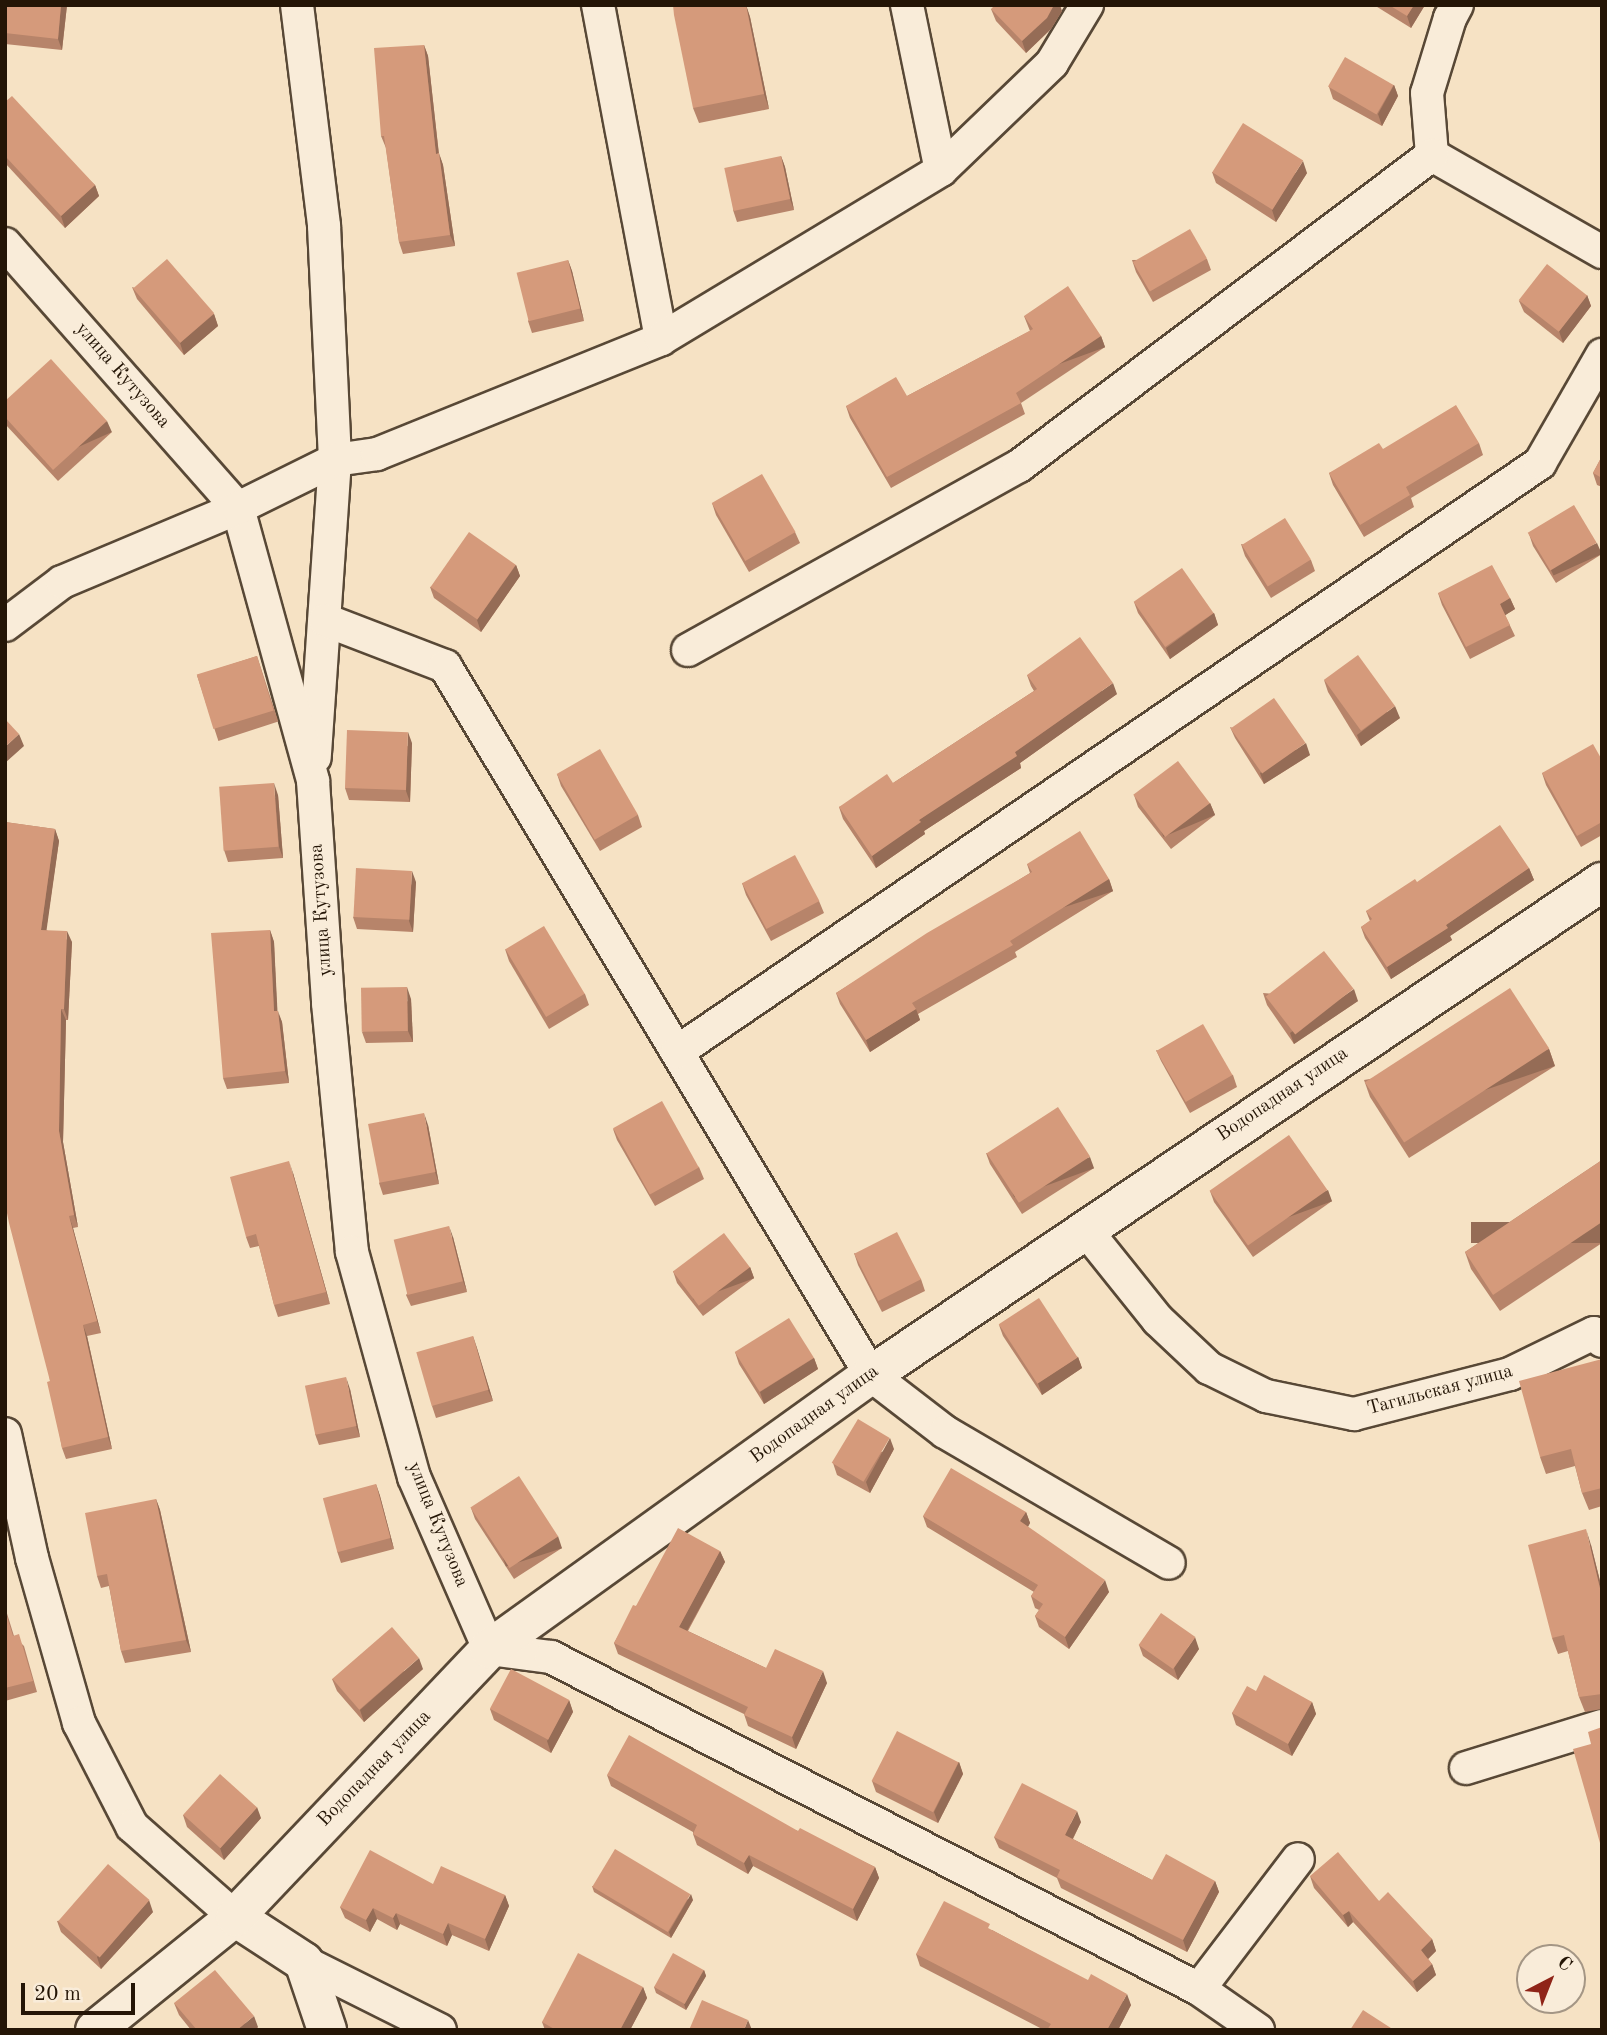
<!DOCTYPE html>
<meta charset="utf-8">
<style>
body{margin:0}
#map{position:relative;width:1607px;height:2035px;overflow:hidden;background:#f6e2c4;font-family:"Old Standard TT",serif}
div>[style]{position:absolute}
.roads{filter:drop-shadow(2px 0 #584836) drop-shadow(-2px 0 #584836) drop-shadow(0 2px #584836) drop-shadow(0 -2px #584836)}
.minor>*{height:32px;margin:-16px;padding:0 16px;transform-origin:16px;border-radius:16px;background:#f9ecd9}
.tertiary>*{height:38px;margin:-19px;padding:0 19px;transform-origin:19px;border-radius:19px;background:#f9ecd9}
.wall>*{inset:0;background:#b7846a;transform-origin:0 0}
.shaded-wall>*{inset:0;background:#956c56;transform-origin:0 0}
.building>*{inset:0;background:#d59a7b;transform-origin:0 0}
span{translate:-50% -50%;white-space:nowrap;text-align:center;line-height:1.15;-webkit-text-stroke:7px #f9ecd9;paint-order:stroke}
.street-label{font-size:19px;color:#241506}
.frame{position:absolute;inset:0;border:7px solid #241506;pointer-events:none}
.north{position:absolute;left:1516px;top:1944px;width:70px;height:70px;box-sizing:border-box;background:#f9ecd9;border:2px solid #a49685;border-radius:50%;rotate:42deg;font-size:19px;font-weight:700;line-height:28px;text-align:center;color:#241506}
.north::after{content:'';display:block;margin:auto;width:24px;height:32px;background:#8f2418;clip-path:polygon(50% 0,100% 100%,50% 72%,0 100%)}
.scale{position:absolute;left:21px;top:1983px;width:114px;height:32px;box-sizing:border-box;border:4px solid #241506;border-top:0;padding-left:9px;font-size:21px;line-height:24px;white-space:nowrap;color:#241506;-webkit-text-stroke:5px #f9ecd9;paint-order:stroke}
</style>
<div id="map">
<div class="roads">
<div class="minor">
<i style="left:297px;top:5px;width:223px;rotate:83deg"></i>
<i style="left:324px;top:226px;width:234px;rotate:87.3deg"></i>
<i style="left:335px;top:460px;width:298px;rotate:93.9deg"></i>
<i style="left:598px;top:5px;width:340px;rotate:79.3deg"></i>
<i style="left:907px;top:5px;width:168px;rotate:78.4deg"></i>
<i style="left:1457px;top:5px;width:15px;rotate:118deg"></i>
<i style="left:1450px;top:18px;width:78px;rotate:107deg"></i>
<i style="left:1427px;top:93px;width:62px;rotate:85.4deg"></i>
<i style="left:1432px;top:155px;width:196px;rotate:29.7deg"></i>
<i style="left:5px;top:244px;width:352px;rotate:48.6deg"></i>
<i style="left:238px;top:508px;width:283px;rotate:74.6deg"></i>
<i style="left:313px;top:781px;width:223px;rotate:86.1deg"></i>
<i style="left:328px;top:1003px;width:250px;rotate:84.5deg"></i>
<i style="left:352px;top:1252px;width:233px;rotate:74.6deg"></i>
<i style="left:414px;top:1477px;width:188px;rotate:66.4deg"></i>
<i style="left:489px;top:1649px;width:63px;rotate:7.4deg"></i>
<i style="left:551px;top:1657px;width:728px;rotate:27.13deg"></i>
<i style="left:1199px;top:1989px;width:72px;rotate:34.8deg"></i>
<i style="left:325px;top:620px;width:129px;rotate:21deg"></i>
<i style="left:445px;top:666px;width:827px;rotate:59deg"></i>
<i style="left:871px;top:1375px;width:93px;rotate:37.6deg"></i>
<i style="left:945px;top:1432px;width:259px;rotate:30.3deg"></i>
<i style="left:5px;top:625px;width:71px;rotate:-37deg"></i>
<i style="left:62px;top:582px;width:191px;rotate:-22.8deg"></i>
<i style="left:238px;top:508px;width:108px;rotate:-26.3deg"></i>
<i style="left:335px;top:460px;width:42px;rotate:-8.1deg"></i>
<i style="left:377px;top:454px;width:306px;rotate:-22deg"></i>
<i style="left:661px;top:339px;width:327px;rotate:-31.1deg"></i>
<i style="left:941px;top:170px;width:154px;rotate:-43.9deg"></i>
<i style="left:1052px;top:63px;width:68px;rotate:-58.9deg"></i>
<i style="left:688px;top:650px;width:379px;rotate:-29.1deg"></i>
<i style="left:1019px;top:466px;width:517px;rotate:-36.98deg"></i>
<i style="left:677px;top:1052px;width:1045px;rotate:-34.31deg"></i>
<i style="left:1540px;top:463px;width:125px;rotate:-60.1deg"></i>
<i style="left:1085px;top:1229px;width:117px;rotate:51.3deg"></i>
<i style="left:1158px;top:1320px;width:70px;rotate:43.3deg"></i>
<i style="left:1209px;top:1368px;width:64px;rotate:26.2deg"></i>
<i style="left:1266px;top:1396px;width:90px;rotate:11.6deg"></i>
<i style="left:1354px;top:1414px;width:161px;rotate:-14.4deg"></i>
<i style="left:1510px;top:1374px;width:93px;rotate:-26deg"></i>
<i style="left:1594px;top:1333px;width:11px;rotate:45deg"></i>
<i style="left:5px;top:1434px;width:127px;rotate:77.7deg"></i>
<i style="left:32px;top:1558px;width:172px;rotate:74.1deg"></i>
<i style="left:79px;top:1723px;width:116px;rotate:62.8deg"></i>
<i style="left:132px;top:1826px;width:137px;rotate:41.5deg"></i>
<i style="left:1466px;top:1768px;width:142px;rotate:-17.2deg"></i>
<i style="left:304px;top:1962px;width:152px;rotate:26.6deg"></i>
<i style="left:1199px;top:1989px;width:163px;rotate:-52.7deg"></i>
</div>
<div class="tertiary">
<i style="left:235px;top:1917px;width:82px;rotate:33.1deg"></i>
<i style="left:304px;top:1962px;width:72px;rotate:71.3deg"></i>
<i style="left:95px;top:2030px;width:180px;rotate:-38.9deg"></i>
<i style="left:235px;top:1917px;width:369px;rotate:-46.5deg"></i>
<i style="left:489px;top:1649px;width:470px;rotate:-35.7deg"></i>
<i style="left:871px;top:1375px;width:882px;rotate:-34deg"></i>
</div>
</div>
<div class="wall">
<i style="clip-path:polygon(5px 5px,67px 5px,62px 50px,5px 44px)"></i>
<i style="clip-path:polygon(746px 5px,750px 17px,769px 109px,699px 123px,693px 108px)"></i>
<i style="clip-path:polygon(1374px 5px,1425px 5px,1411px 28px)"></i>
<i style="clip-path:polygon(991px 9px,1062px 11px,1051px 29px,1026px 53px,996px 21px)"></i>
<i style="clip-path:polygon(424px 45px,428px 56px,439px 154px,443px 165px,455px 246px,403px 254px,399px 242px,386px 148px,381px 136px)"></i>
<i style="clip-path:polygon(1394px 85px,1398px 96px,1382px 126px,1333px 99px,1329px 87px)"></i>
<i style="clip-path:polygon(5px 102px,95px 185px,99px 196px,65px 228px,5px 163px)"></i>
<i style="clip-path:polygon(781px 156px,785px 167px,794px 210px,737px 222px,733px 210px)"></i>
<i style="clip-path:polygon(1212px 172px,1307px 173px,1276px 222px,1216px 183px)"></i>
<i style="clip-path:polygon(1207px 259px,1211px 270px,1153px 302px,1136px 272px,1132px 260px)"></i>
<i style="clip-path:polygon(568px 260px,572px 271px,584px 321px,532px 333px,528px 321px)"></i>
<i style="clip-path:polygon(132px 287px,214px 314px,218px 326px,184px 355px,137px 299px)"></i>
<i style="clip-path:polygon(1587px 295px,1591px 306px,1563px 343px,1524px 312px,1519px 301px)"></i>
<i style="clip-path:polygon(1024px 316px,1101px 336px,1105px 347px,1021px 403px,1025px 414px,891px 488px,850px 418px,846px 406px,907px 396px,1030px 331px)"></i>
<i style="clip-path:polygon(5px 401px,112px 432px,58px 481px,5px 424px)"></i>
<i style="clip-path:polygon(1479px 443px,1483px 455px,1411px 498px,1414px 507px,1364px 537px,1333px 485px,1329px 473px,1383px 449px)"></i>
<i style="clip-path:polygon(1602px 456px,1602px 487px,1597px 485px,1593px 473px)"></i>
<i style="clip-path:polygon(712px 503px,795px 532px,800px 543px,749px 572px,716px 515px)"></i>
<i style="clip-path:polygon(1529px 534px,1602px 554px,1556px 583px,1533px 546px)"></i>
<i style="clip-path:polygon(1241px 544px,1311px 560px,1315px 571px,1271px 598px,1245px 556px)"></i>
<i style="clip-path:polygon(516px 565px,520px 576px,481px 632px,434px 598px,430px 587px)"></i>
<i style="clip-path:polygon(1438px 593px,1510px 598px,1515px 609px,1505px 615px,1515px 636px,1470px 659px,1442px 605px)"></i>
<i style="clip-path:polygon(1134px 602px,1214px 613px,1218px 625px,1170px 659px,1138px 613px)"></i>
<i style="left:257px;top:656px;width:69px;height:63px;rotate:72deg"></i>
<i style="clip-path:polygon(1027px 675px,1117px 694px,1020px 763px,1021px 768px,924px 831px,925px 834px,876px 868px,843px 819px,839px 807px,893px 783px,1034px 691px,1031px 686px)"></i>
<i style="clip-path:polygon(1324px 680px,1400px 718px,1361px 746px,1328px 692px)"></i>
<i style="clip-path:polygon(1230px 727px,1310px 755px,1264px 784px,1235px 738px)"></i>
<i style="clip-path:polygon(412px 743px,410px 802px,349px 800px,345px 788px)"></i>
<i style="clip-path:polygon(1602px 760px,1602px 835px,1581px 847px,1546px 785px,1542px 773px)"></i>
<i style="clip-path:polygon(557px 774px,638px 815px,642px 827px,600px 851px,561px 786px)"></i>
<i style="clip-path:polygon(278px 795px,283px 858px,228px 862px,224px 850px)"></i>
<i style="clip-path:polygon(1134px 795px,1210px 803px,1215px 815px,1171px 849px,1138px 807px)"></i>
<i style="clip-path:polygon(5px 822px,55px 829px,59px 841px,46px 930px,72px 942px,68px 1020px,66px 1020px,63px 1142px,78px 1227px,73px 1228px,101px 1333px,87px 1336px,112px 1449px,66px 1459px,62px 1448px,50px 1381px,7px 918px,5px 917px)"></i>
<i style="clip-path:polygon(1027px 864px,1109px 879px,1113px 891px,1015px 952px,1017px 957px,918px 1014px,920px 1020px,870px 1052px,840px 1004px,836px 993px,1030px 873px)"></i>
<i style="clip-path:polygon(1529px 868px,1534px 880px,1450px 936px,1452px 940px,1391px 979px,1365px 938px,1361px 927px,1370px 921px,1366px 911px)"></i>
<i style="clip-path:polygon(416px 882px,413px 932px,357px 929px,353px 917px)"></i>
<i style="clip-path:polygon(742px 883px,819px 901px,824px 913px,771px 941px,746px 895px)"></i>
<i style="clip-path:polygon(270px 930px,274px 942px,277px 1011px,282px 1022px,289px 1083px,227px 1089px,223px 1078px)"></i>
<i style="clip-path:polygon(505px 949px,585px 994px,589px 1005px,549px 1029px,509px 961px)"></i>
<i style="clip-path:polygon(1263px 993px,1358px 1001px,1294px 1044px,1267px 1005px)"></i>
<i style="clip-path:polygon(411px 999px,413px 1042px,366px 1043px,362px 1032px)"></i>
<i style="clip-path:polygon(1549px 1049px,1555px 1066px,1409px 1158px,1370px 1097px,1364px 1080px)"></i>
<i style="clip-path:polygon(1156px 1050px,1233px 1075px,1237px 1087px,1190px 1113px,1161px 1061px)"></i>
<i style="clip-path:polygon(428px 1125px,439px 1184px,383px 1195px,379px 1183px)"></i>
<i style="clip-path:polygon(613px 1129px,699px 1167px,704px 1179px,655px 1206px,617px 1140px)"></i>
<i style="clip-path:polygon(986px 1153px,1094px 1168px,1022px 1214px,990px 1164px)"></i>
<i style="clip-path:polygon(1602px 1160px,1602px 1243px,1500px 1311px,1471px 1269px,1465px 1252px)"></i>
<i style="clip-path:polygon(293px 1173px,330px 1304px,278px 1317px,274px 1305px,259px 1246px,250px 1248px,246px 1237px)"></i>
<i style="clip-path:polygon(1210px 1191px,1332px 1201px,1253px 1257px,1214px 1202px)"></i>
<i style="clip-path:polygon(453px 1237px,467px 1292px,411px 1306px,406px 1295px)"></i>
<i style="clip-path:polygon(854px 1253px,921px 1279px,925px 1291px,882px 1312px,858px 1265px)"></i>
<i style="clip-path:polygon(750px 1267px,754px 1278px,703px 1316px,677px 1283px,673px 1271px)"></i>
<i style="clip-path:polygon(999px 1325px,1078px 1357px,1082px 1368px,1042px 1395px,1003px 1336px)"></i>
<i style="clip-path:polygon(473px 1336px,493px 1401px,436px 1418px,432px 1406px)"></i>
<i style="clip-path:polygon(735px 1352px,814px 1358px,818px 1369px,764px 1404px,739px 1364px)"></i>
<i style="clip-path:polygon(1602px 1359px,1602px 1506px,1589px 1510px,1582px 1493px,1575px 1466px,1546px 1474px,1540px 1457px)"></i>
<i style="clip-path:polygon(350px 1389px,360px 1437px,319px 1445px,315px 1434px)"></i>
<i style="clip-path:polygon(894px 1449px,870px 1493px,837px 1475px,833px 1463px)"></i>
<i style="clip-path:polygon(376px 1484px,380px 1496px,394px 1549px,341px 1563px,337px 1551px)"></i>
<i style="clip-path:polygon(156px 1499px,160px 1510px,191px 1652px,125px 1663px,121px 1651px,109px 1586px,101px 1588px,97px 1576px)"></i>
<i style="clip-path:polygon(471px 1508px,562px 1548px,514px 1579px,475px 1519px)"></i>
<i style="clip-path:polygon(1026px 1512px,1030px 1523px,1028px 1527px,1109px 1592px,1069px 1649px,1039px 1627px,1035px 1616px,1039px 1610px,1035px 1608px,1031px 1596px,1034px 1592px,927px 1527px,923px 1516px)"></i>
<i style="clip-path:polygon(1591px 1545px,1602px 1589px,1602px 1709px,1585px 1712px,1579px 1697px,1568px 1651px,1558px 1654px,1552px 1638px)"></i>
<i style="clip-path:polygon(720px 1551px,725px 1562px,688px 1631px,766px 1668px,827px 1683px,796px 1749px,748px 1726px,744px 1714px,618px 1654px,614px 1643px,636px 1606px)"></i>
<i style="clip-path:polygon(5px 1607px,14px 1636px,24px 1646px,37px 1692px,5px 1701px)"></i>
<i style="clip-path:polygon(1139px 1645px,1199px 1649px,1178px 1680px,1143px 1656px)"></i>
<i style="clip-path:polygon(423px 1669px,364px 1722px,337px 1691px,332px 1679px)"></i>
<i style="clip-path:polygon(1256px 1691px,1312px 1702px,1316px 1714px,1292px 1756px,1236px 1725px,1232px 1713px)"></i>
<i style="clip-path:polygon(569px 1700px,573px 1712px,551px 1753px,494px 1720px,490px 1709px)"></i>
<i style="clip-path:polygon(959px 1762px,963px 1774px,938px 1823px,876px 1792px,872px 1781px)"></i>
<i style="clip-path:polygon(607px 1775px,798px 1831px,875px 1867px,879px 1878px,857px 1921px,753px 1866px,748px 1874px,697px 1845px,693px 1834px,693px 1832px,611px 1786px)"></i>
<i style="clip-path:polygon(183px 1815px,261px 1818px,224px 1860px,187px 1827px)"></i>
<i style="clip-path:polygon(1081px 1822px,1073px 1839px,1152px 1880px,1215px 1881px,1219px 1892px,1187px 1952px,1061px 1888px,1057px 1878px,999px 1848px,994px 1837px)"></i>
<i style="clip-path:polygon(1310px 1876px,1379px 1901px,1432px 1939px,1436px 1951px,1428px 1959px,1432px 1964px,1436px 1975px,1417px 1992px,1353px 1922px,1348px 1927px,1314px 1888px)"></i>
<i style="clip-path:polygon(433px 1884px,505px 1895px,509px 1906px,489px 1951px,452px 1935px,447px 1946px,400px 1924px,397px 1930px,377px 1919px,370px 1932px,345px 1918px,340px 1907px)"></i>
<i style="clip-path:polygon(592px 1886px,693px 1900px,671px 1938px,594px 1892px)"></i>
<i style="clip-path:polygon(153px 1912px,101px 1969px,61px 1932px,57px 1921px)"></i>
<i style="clip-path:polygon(992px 1930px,1131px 2005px,1118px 2030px,1044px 2030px,920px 1966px,916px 1954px)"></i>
<i style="clip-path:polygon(704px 1970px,706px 1976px,686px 2010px,656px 1993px,654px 1987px)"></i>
<i style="clip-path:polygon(643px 1987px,647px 1998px,630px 2030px,545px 2030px,542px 2022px)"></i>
<i style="clip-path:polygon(174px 2003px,258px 2027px,255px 2030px,191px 2030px,179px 2015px)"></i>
</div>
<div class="shaded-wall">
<i style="clip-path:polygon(61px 5px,67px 5px,62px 50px,58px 39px)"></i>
<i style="clip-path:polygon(746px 5px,750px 17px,769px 109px,764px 94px)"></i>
<i style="clip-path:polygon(1054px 5px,1060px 5px,1062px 11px,1051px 29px,1026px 53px,1022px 41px)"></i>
<i style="clip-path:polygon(1414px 5px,1425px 5px,1411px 28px,1407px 16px)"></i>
<i style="clip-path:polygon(424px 45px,428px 56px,440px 165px,436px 154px)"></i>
<i style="clip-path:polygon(1394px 85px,1398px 96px,1382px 126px,1378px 114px)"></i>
<i style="clip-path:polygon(439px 153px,443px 165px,455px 246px,450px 235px)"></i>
<i style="clip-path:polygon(781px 156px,785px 167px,794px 210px,790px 199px)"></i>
<i style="clip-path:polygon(1303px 161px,1307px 173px,1276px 222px,1272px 210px)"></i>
<i style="clip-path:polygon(95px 185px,99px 196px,65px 228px,61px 216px)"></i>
<i style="clip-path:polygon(568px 260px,572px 271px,584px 321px,580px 309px)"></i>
<i style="clip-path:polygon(1587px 295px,1591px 306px,1563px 343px,1559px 331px)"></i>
<i style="clip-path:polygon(214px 314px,218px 326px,184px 355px,180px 343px)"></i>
<i style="left:1101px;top:336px;width:12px;height:102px;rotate:70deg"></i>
<i style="left:107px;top:421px;width:12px;height:73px;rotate:66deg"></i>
<i style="left:1597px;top:543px;width:12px;height:53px;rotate:66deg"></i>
<i style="clip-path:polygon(516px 565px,520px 576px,481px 632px,477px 620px)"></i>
<i style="clip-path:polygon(1510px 598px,1515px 609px,1504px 616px,1500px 604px)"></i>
<i style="clip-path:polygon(1214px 613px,1218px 625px,1170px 659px,1166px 648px)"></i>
<i style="clip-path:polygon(1113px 683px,1117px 694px,1020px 763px,1021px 768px,924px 831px,925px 834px,876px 868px,872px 856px,919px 820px)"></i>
<i style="clip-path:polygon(1395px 706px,1400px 718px,1361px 746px,1357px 735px)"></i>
<i style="clip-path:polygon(408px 732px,412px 743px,410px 802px,406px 791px)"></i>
<i style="clip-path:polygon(19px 734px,24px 746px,5px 763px,5px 747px)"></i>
<i style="clip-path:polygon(1306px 743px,1310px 755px,1264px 784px,1260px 773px)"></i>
<i style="clip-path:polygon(274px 783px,278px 795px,283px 858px,279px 847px)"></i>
<i style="left:1210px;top:803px;width:13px;height:56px;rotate:67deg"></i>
<i style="clip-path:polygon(55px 829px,59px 841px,45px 941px,41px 930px)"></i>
<i style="clip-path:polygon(1529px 868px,1534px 880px,1450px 936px,1452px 940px,1391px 979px,1387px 967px,1446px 925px)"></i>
<i style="clip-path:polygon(412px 871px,416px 882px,413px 932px,409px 921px)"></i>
<i style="left:1109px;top:879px;width:13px;height:117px;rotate:72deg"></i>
<i style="clip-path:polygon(270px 930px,274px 942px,278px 1022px,274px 1011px)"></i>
<i style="clip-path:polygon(67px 931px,72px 942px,68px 1020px,64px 1009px)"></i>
<i style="clip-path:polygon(407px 987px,411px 999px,413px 1042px,408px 1031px)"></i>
<i style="clip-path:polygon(1354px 989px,1358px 1001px,1294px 1044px,1290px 1033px)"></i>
<i style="clip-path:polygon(61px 1009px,66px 1020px,63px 1142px,78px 1227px,74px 1215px,59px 1131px)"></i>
<i style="clip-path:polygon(916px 1009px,920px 1020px,870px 1052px,866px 1040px)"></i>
<i style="clip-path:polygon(278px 1011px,282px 1022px,289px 1083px,285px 1071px)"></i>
<i style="left:1549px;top:1049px;width:18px;height:173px;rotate:71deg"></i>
<i style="clip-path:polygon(424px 1113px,428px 1125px,439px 1184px,435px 1172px)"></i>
<i style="left:1090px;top:1157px;width:12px;height:85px;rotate:70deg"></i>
<i style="clip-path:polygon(289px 1161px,293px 1173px,330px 1304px,326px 1292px)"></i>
<i style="left:1328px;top:1190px;width:12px;height:98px;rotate:70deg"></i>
<i style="clip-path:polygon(69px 1216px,73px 1228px,101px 1333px,97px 1321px)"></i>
<i style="left:1602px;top:1222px;width:21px;height:131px;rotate:90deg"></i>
<i style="clip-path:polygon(449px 1226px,453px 1237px,467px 1292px,463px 1281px)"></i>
<i style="left:750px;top:1267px;width:12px;height:64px;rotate:70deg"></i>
<i style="clip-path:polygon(83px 1325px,87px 1336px,112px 1449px,108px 1437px)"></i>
<i style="clip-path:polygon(473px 1336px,477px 1348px,493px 1401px,488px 1390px)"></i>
<i style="clip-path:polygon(1078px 1357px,1082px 1368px,1042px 1395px,1038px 1383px)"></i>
<i style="clip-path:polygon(814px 1358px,818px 1369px,764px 1404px,760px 1392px)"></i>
<i style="clip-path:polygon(346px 1377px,350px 1389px,360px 1437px,356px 1426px)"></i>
<i style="clip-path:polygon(890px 1438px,894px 1449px,870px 1493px,866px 1482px)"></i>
<i style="clip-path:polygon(376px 1484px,380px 1496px,394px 1549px,390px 1538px)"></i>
<i style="clip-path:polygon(156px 1499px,160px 1510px,191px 1652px,186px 1640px)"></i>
<i style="clip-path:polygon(1026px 1512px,1030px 1523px,1024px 1533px,1020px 1521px)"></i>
<i style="clip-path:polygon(1586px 1529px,1591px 1545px,1602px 1589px,1602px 1597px)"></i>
<i style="left:558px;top:1536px;width:13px;height:59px;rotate:72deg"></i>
<i style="clip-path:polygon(720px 1551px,725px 1562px,683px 1638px,679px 1627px)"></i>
<i style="clip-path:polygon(1105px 1580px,1109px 1592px,1069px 1649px,1065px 1637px)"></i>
<i style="clip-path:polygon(1195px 1637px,1199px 1649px,1178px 1680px,1174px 1668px)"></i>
<i style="clip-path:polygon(419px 1658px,423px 1669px,364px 1722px,360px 1710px)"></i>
<i style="clip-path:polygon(823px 1671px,827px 1683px,796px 1749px,792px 1737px)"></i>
<i style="clip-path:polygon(569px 1700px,573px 1712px,551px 1753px,547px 1741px)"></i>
<i style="clip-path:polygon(1312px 1702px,1316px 1714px,1292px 1756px,1288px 1744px)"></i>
<i style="clip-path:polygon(959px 1762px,963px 1774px,938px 1823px,934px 1812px)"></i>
<i style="clip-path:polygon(257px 1807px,261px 1818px,224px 1860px,220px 1848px)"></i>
<i style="clip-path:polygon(1077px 1811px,1081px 1822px,1069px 1846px,1065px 1835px)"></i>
<i style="clip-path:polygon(749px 1855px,753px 1866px,748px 1874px,744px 1863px)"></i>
<i style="clip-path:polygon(875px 1867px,879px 1878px,857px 1921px,853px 1909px)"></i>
<i style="clip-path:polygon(1215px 1881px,1219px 1892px,1187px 1952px,1183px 1940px)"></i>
<i style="clip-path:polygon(691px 1894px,693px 1900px,671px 1938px,669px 1932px)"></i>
<i style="clip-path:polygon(505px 1895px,509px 1906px,489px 1951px,485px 1939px)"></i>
<i style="clip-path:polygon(149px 1900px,153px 1912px,101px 1969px,97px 1957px)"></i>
<i style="clip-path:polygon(373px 1908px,377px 1919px,370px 1932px,366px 1920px)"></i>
<i style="clip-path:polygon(1349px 1911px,1353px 1922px,1348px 1927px,1343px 1915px)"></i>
<i style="clip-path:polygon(396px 1913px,400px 1924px,397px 1930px,393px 1918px)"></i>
<i style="clip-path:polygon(448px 1923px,452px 1935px,447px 1946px,443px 1934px)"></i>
<i style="clip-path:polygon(1432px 1939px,1436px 1951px,1425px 1962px,1421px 1950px)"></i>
<i style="clip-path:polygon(1432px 1964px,1436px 1975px,1417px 1992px,1413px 1981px)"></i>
<i style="clip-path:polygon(704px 1970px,706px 1976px,686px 2010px,684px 2004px)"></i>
<i style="clip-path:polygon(643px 1987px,647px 1998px,630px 2030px,620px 2030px)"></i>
<i style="clip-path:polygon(1127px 1994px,1131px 2005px,1118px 2030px,1107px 2030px)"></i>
<i style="clip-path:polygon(254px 2016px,258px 2027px,255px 2030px,237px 2030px)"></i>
<i style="clip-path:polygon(748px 2020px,752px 2030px,744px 2030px)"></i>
</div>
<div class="building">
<i style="clip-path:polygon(5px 5px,61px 5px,58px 39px,5px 33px)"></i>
<i style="clip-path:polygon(673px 5px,746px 5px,764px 94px,693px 108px,674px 15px)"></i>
<i style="clip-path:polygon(995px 5px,1054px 5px,1047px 18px,1022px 41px,991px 9px)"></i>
<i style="clip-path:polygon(1389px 5px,1414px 5px,1407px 16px)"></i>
<i style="clip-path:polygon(424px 45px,436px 154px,439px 153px,450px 235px,399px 242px,384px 136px,381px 136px,374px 48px)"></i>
<i style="left:1345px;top:57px;width:56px;height:34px;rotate:30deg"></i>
<i style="clip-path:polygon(12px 96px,95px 185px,61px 216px,5px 156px,5px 102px)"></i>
<i style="left:1243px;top:123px;width:71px;height:58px;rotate:32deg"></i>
<i style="left:781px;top:156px;width:44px;height:58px;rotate:78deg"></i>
<i style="left:1190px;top:229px;width:34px;height:66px;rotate:60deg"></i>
<i style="left:167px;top:259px;width:72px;height:45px;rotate:49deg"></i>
<i style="left:568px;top:260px;width:50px;height:53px;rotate:76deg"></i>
<i style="left:1547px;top:264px;width:51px;height:46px;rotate:38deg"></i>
<i style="clip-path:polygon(1068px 286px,1101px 336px,1016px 393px,1021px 403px,887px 477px,846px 406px,896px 377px,907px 396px,1033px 329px,1024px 316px)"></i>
<i style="clip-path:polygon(51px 359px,107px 421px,53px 470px,5px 417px,5px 401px)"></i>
<i style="clip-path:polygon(1456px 405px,1479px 443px,1406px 487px,1410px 495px,1360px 525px,1329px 473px,1379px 443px,1383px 449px)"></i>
<i style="clip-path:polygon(1602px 456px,1602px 478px,1593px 473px)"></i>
<i style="left:762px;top:474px;width:67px;height:58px;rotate:60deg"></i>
<i style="left:1574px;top:505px;width:44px;height:54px;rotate:59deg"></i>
<i style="left:1285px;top:518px;width:49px;height:51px;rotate:58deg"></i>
<i style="left:469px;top:532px;width:57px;height:67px;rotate:35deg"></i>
<i style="clip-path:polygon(1492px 565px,1510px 598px,1500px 604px,1510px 625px,1466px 647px,1438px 593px)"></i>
<i style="left:1182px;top:568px;width:55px;height:59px;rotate:55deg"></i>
<i style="clip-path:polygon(1080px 637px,1113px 683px,1015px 752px,1017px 756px,919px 820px,921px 822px,872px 856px,839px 807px,887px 774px,893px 783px,1037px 689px,1027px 675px)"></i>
<i style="left:1358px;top:655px;width:63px;height:42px;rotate:54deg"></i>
<i style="left:257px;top:656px;width:57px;height:63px;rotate:73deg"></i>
<i style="left:1274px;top:698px;width:55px;height:53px;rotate:55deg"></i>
<i style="clip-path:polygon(5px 719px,19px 734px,5px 747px)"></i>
<i style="left:347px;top:730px;width:61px;height:58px;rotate:2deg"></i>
<i style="clip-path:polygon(1593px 744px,1602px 760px,1602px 822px,1577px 836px,1542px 773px)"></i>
<i style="left:600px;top:749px;width:76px;height:50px;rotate:60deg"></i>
<i style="left:1178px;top:761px;width:53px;height:56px;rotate:53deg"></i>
<i style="left:274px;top:783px;width:64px;height:55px;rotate:86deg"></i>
<i style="clip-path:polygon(5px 822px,55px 829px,41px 930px,67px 931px,64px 1009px,61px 1009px,59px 1131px,74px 1215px,69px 1216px,97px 1321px,83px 1325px,108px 1437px,62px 1448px,47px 1382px,50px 1381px,9px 1223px,5px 1203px,5px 1003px,7px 907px,5px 906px)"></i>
<i style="clip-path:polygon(1500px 825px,1529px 868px,1446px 925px,1448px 928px,1387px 967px,1361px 927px,1372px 919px,1366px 911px,1415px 879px,1417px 882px)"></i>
<i style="clip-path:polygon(1080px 831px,1109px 879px,1010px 941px,1013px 945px,912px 1003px,916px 1009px,866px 1040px,836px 993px,927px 933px,1032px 872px,1027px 864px)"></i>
<i style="left:795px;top:855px;width:52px;height:60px;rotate:62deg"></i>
<i style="left:356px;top:868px;width:56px;height:49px;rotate:3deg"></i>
<i style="left:544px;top:926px;width:79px;height:45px;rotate:59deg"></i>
<i style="clip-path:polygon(270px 930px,274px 1011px,278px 1011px,285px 1071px,223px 1078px,211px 933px)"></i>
<i style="left:1324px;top:951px;width:48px;height:74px;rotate:52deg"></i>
<i style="left:407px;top:987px;width:44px;height:46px;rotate:89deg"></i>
<i style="left:1510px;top:988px;width:72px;height:173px;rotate:57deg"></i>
<i style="left:1203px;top:1024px;width:59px;height:54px;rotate:60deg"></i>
<i style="left:662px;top:1101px;width:76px;height:56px;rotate:61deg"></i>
<i style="left:1058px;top:1107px;width:59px;height:85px;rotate:57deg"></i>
<i style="left:424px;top:1113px;width:60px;height:57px;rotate:79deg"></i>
<i style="left:1289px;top:1135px;width:67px;height:97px;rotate:55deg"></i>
<i style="clip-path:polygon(1602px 1160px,1602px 1222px,1493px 1295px,1465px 1252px)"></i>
<i style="clip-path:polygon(289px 1161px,326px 1292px,274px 1305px,256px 1234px,246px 1237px,230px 1177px)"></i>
<i style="left:449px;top:1226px;width:57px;height:57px;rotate:76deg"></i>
<i style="left:897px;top:1232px;width:53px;height:48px;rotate:63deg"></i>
<i style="left:724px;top:1233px;width:43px;height:64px;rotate:53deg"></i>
<i style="left:1039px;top:1298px;width:71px;height:48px;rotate:57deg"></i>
<i style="left:789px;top:1318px;width:47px;height:64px;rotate:58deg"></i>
<i style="left:473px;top:1336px;width:56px;height:59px;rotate:74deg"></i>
<i style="clip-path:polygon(1602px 1359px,1602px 1488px,1582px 1493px,1571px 1449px,1540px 1457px,1519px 1381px)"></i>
<i style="left:346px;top:1377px;width:50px;height:42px;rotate:78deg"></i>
<i style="left:858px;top:1419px;width:37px;height:51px;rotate:31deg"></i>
<i style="clip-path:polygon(951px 1468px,1026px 1512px,1020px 1521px,1105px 1580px,1065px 1637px,1035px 1616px,1043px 1604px,1031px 1596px,1038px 1585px,923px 1516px)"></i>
<i style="left:519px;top:1476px;width:72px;height:58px;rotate:57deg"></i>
<i style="left:376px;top:1484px;width:56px;height:55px;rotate:75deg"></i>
<i style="clip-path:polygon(156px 1499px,186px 1640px,121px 1651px,107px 1574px,97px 1576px,85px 1513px)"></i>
<i style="clip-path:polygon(678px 1528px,720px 1551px,679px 1627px,766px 1668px,775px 1649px,823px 1671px,792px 1737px,744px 1715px,748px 1707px,614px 1643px,633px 1605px,636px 1606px)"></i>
<i style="clip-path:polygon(1586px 1529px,1602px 1597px,1602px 1694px,1579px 1697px,1564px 1635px,1552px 1638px,1528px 1545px)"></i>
<i style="clip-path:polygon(5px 1610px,13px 1636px,19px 1634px,33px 1681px,5px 1688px)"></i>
<i style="left:1161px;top:1613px;width:42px;height:39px;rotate:35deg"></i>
<i style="left:392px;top:1627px;width:41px;height:79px;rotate:49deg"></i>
<i style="left:511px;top:1669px;width:66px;height:45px;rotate:28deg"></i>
<i style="clip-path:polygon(1264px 1675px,1312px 1702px,1288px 1744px,1232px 1713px,1247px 1686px,1256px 1691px)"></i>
<i style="clip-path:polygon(1602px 1727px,1602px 1850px,1573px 1749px,1591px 1744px,1588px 1732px)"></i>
<i style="left:897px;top:1731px;width:69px;height:56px;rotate:27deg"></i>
<i style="clip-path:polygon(629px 1735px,798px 1831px,800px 1828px,875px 1867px,853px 1909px,749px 1855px,744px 1863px,693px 1834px,697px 1825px,607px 1775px)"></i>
<i style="left:220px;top:1774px;width:50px;height:55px;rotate:42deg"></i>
<i style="clip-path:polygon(1022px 1783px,1077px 1811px,1065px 1835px,1152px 1880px,1166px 1854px,1215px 1881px,1183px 1940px,1057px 1877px,1060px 1870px,994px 1837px)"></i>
<i style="left:615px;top:1849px;width:88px;height:44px;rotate:31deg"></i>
<i style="clip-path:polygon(370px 1850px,433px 1884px,441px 1866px,505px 1895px,485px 1939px,448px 1923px,443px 1934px,396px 1913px,393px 1918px,373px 1908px,366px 1920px,340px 1907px)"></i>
<i style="clip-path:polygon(1338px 1852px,1379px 1901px,1388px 1892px,1432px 1939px,1421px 1950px,1432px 1964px,1413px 1981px,1349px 1911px,1343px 1915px,1310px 1876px)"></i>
<i style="left:108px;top:1864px;width:55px;height:76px;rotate:41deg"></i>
<i style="clip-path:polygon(944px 1901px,990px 1924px,988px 1928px,1088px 1980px,1091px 1974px,1127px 1994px,1107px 2030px,1047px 2030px,1051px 2024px,916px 1954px)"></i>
<i style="clip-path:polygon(578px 1953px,643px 1987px,620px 2030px,556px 2030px,542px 2022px)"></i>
<i style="left:673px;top:1953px;width:35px;height:39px;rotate:29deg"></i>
<i style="clip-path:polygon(215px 1970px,254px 2016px,237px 2030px,197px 2030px,174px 2003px)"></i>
<i style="clip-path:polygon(702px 2000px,748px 2020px,744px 2030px,689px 2030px)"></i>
<i style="clip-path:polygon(1363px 2010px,1394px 2030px,1350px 2030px)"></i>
</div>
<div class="street-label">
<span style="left:122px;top:376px;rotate:49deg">улица Кутузова</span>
<span style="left:322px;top:910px;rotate:-94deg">улица Кутузова</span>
<span style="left:1283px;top:1095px;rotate:-34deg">Водопадная улица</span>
<span style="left:1440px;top:1391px;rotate:-15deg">Тагильская улица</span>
<span style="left:815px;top:1415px;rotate:-36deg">Водопадная улица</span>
<span style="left:437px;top:1525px;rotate:68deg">улица Кутузова</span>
<span style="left:375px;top:1769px;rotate:-46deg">Водопадная улица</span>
</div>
<div class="frame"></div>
<div class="north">С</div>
<div class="scale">20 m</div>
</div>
